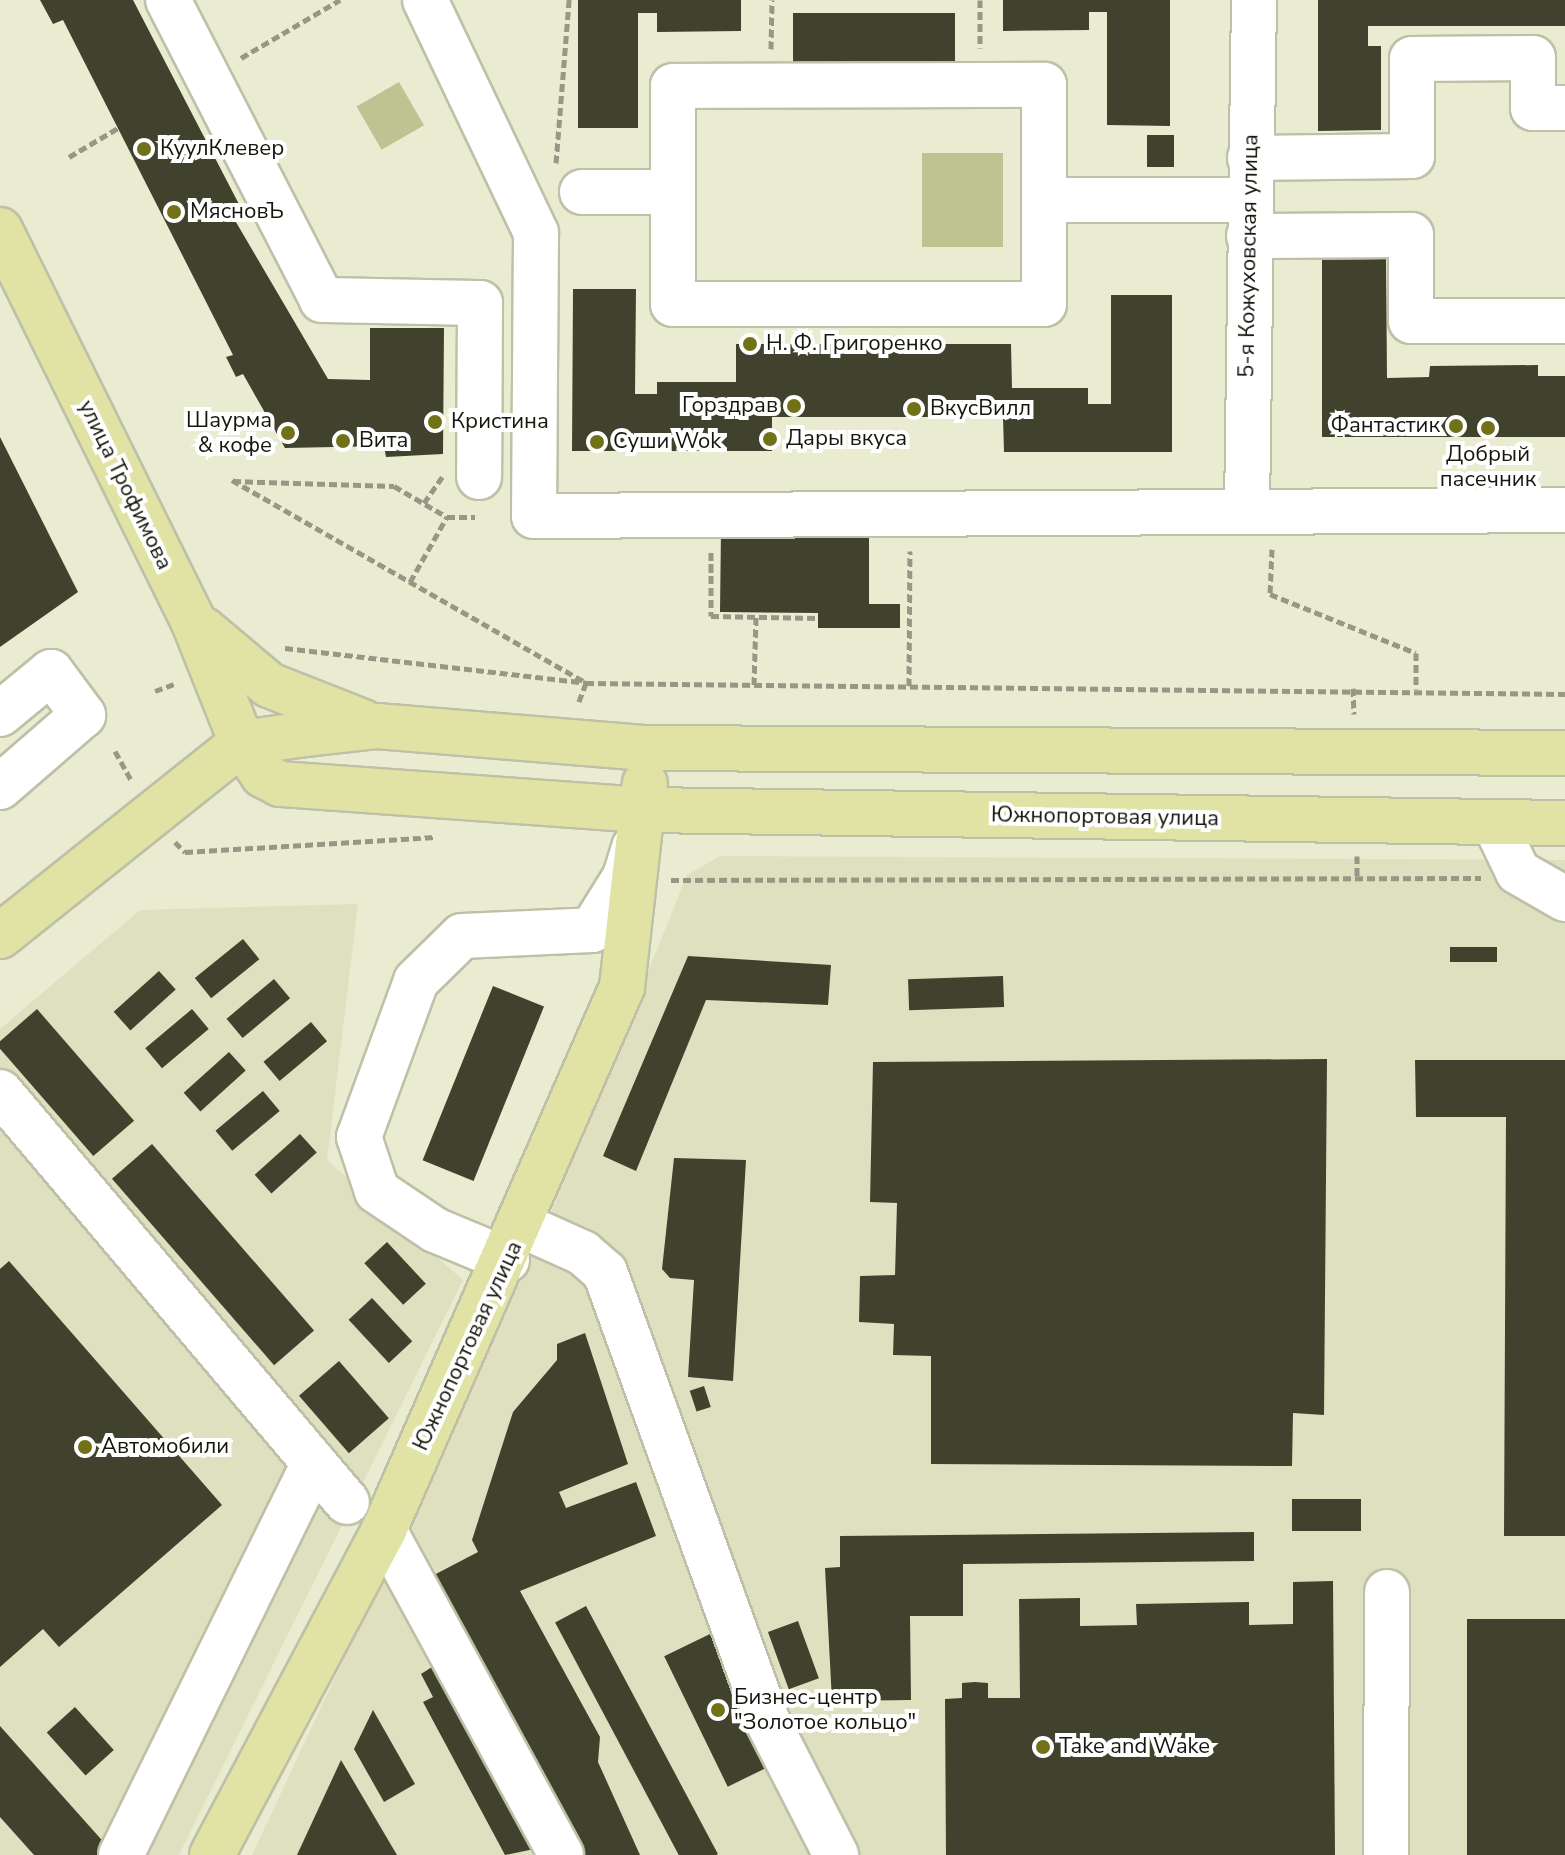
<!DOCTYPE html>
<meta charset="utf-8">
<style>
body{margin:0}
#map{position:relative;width:1565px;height:1855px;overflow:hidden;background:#eaecd2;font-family:"Nunito Sans",sans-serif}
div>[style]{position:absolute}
.built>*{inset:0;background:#dee0bf}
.green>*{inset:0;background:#bfc291;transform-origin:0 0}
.building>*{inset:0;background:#41422d;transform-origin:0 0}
.path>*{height:5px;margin-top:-2.5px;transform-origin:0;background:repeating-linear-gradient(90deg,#969784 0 8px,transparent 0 12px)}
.roads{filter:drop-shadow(2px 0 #bec0a7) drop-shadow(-2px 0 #bec0a7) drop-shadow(0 2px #bec0a7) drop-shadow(0 -2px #bec0a7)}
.minor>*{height:44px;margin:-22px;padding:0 22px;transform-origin:22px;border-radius:22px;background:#fff}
.major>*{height:44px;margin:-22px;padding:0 22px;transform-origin:22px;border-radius:22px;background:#e0e3a3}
.dots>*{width:22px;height:22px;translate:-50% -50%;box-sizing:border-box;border:4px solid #fff;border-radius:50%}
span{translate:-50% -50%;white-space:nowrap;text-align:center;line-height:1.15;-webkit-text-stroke:8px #fff;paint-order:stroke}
.poi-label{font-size:22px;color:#16160d}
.left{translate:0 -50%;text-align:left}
.right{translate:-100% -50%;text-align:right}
.street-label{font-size:22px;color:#16160d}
</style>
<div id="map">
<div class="built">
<i style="clip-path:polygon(720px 856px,1565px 860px,1565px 1855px,252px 1855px,545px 1228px,687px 875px)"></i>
<i style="clip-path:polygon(358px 904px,327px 1160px,463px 1280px,179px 1855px,0 1855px,0 1029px,140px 910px)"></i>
</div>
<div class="green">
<i style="left:399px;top:82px;width:50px;height:49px;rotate:60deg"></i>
<i style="left:922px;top:153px;width:81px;height:94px"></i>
</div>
<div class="building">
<i style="clip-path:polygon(40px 0,133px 0,242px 210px,233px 217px,328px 379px,370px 380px,370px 328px,444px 328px,443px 454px,386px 457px,384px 446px,285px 448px,243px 374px,236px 377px,226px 357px,233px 355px,63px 20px,53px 24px)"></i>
<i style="clip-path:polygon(578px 0,741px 0,741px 31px,657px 32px,657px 13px,638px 13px,638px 128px,578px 128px)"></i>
<i style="clip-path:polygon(1003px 0,1170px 0,1170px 126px,1107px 125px,1107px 12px,1089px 12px,1089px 30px,1003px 31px)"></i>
<i style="clip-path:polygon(1318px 0,1565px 0,1565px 26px,1368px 26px,1368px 46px,1381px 46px,1381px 130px,1318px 131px)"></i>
<i style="left:955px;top:13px;width:57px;height:162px;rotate:90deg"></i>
<i style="left:1147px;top:135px;width:27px;height:32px"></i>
<i style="clip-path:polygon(1386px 256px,1387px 378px,1429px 377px,1430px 366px,1538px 365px,1538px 376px,1565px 376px,1565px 437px,1322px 437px,1322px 257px)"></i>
<i style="clip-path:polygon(573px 289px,636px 289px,635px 394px,657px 394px,657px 382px,736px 382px,736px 344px,1011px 344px,1012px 388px,1088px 388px,1088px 404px,1111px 404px,1111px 295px,1172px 295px,1172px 452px,1004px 452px,1003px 417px,772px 417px,772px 451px,572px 451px)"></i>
<i style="clip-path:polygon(0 437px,78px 592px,0 647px)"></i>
<i style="clip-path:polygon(721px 528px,869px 528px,869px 604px,900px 604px,900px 628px,818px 628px,818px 613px,720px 612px)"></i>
<i style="left:243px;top:939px;width:26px;height:62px;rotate:51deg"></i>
<i style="left:1450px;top:947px;width:47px;height:15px"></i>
<i style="clip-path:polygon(688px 956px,831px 965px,828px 1005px,706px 1000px,636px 1171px,603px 1156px)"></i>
<i style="left:159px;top:971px;width:25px;height:61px;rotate:48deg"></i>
<i style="left:1003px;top:976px;width:31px;height:95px;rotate:88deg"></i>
<i style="left:274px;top:979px;width:25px;height:62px;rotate:50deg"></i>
<i style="left:493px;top:986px;width:55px;height:188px;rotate:22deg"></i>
<i style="left:37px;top:1009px;width:148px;height:54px;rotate:49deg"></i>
<i style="left:192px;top:1009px;width:26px;height:61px;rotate:50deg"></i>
<i style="left:311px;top:1022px;width:25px;height:62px;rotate:50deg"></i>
<i style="left:229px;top:1052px;width:25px;height:61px;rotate:48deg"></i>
<i style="clip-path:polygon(1327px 1059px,1324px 1415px,1293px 1413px,1292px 1466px,931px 1464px,931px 1356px,893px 1355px,894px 1324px,859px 1322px,860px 1276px,895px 1275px,897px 1203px,870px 1202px,873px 1062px)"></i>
<i style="clip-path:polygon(1415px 1060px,1565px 1060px,1565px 1536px,1504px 1536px,1506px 1117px,1416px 1117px)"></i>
<i style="left:263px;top:1091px;width:26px;height:62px;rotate:50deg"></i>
<i style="left:300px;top:1134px;width:25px;height:61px;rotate:48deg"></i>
<i style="left:152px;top:1144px;width:247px;height:53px;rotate:49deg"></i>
<i style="clip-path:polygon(674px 1158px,746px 1160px,733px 1381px,688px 1377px,694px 1280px,670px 1278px,662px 1269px)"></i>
<i style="left:387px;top:1242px;width:57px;height:31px;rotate:47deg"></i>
<i style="clip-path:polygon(9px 1261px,222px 1505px,59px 1647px,43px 1629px,0 1667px,0 1269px)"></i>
<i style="left:372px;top:1298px;width:59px;height:32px;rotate:47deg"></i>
<i style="clip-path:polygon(585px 1333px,628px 1464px,559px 1492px,566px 1508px,636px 1482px,656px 1536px,520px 1591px,600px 1737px,598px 1762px,640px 1855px,584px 1855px,432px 1576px,478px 1552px,472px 1540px,513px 1412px,557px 1360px,557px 1344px)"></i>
<i style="left:339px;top:1361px;width:76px;height:53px;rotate:49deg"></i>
<i style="left:704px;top:1386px;width:22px;height:15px;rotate:72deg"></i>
<i style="left:1292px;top:1499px;width:69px;height:32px"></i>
<i style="clip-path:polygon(1254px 1532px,1254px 1561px,963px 1564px,963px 1616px,910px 1616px,911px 1700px,832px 1701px,825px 1568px,840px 1567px,840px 1536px)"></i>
<i style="clip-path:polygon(1333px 1581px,1335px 1855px,946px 1855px,945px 1699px,962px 1698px,962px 1683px,975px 1682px,988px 1683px,988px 1698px,1020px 1698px,1019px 1599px,1080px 1598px,1080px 1626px,1137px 1625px,1136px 1604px,1249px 1602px,1249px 1625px,1293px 1624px,1293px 1582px)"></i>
<i style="left:586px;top:1606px;width:281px;height:35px;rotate:62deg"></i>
<i style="left:1565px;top:1619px;width:236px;height:98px;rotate:90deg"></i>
<i style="left:798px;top:1621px;width:61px;height:32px;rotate:70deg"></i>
<i style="left:710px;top:1634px;width:145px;height:51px;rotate:64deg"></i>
<i style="clip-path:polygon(432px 1667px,446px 1694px,455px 1689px,539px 1848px,505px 1855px,423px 1702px,433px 1697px,421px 1674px)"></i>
<i style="left:75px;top:1707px;width:58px;height:38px;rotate:48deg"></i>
<i style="clip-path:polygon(373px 1710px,415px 1784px,384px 1802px,354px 1749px)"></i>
<i style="clip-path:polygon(0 1726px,108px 1847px,99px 1855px,34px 1855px,0 1817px)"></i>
<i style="clip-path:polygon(341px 1760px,397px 1855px,297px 1855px)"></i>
</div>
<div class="path">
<i style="left:980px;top:0;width:48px;rotate:90deg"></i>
<i style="left:771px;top:49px;width:49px;rotate:-88.8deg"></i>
<i style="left:241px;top:58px;width:115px;rotate:-30.4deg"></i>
<i style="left:69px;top:157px;width:57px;rotate:-30.6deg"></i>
<i style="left:556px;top:163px;width:164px;rotate:-85.4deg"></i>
<i style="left:232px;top:480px;width:408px;rotate:29.8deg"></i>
<i style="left:586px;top:683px;width:22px;rotate:111deg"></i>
<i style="left:233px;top:481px;width:161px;rotate:1.8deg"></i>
<i style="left:394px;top:486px;width:61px;rotate:30.3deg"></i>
<i style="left:447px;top:517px;width:28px"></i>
<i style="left:424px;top:503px;width:32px;rotate:-55deg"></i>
<i style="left:1272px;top:549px;width:45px;rotate:92.5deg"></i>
<i style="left:1270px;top:594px;width:157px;rotate:22deg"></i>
<i style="left:1416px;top:653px;width:36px;rotate:90deg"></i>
<i style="left:711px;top:552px;width:64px;rotate:90deg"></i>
<i style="left:711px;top:616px;width:107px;rotate:1.1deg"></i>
<i style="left:410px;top:582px;width:75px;rotate:-60.4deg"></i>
<i style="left:285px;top:648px;width:303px;rotate:6.6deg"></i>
<i style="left:586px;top:683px;width:979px;rotate:0.64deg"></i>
<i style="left:754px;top:685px;width:68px;rotate:-88.3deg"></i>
<i style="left:909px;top:686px;width:135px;rotate:-89.6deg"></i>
<i style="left:1353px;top:688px;width:26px;rotate:88deg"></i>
<i style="left:155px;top:691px;width:23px;rotate:-20deg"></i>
<i style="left:115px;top:751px;width:35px;rotate:61deg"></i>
<i style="left:175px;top:842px;width:14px;rotate:45deg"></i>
<i style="left:185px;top:852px;width:251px;rotate:-3.4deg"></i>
<i style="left:1357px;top:856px;width:23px;rotate:90deg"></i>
<i style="left:671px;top:880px;width:810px;rotate:-0.14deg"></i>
</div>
<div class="roads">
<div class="minor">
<i style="left:168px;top:0;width:337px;rotate:62.8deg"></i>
<i style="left:322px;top:300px;width:158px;rotate:1.1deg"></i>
<i style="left:480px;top:303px;width:174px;rotate:90.3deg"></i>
<i style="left:425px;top:0;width:258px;rotate:64.5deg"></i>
<i style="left:536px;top:233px;width:283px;rotate:90.4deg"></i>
<i style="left:534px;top:516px;width:1031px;rotate:-0.33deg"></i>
<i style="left:1250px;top:158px;width:162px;rotate:-0.7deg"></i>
<i style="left:1412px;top:156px;width:97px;rotate:-90deg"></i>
<i style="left:1412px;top:59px;width:121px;rotate:-0.5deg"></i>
<i style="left:1533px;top:58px;width:50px;rotate:90deg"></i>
<i style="left:1533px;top:108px;width:32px"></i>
<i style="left:582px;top:192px;width:91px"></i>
<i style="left:673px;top:192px;width:112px;rotate:90deg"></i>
<i style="left:673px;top:304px;width:371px"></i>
<i style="left:1044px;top:304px;width:104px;rotate:-90deg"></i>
<i style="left:1044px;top:200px;width:205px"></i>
<i style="left:673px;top:192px;width:106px;rotate:-90deg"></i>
<i style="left:673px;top:86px;width:371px;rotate:-0.2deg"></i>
<i style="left:1044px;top:85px;width:115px;rotate:90deg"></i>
<i style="left:1249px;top:236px;width:162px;rotate:-0.4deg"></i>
<i style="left:1411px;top:235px;width:86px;rotate:90deg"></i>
<i style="left:1411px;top:321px;width:154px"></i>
<i style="left:1247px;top:511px;width:511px;rotate:-89.22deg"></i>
<i style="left:0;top:714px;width:66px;rotate:-39.5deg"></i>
<i style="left:51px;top:672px;width:54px;rotate:53.3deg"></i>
<i style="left:83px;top:715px;width:110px;rotate:139.1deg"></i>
<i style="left:1494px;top:822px;width:55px;rotate:64.4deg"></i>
<i style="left:1518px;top:872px;width:54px;rotate:29.9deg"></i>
<i style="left:0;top:1092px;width:537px;rotate:49.76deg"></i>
<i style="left:523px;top:1226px;width:66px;rotate:24.2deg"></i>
<i style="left:583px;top:1253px;width:29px;rotate:41deg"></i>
<i style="left:605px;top:1272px;width:476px;rotate:70.1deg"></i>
<i style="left:767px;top:1720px;width:152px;rotate:62.9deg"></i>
<i style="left:507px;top:1260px;width:78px;rotate:-157.4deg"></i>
<i style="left:435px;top:1230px;width:70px;rotate:-146.1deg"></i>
<i style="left:377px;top:1191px;width:57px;rotate:-108.4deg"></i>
<i style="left:359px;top:1137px;width:166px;rotate:-69.9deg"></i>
<i style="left:416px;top:981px;width:64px;rotate:-44.4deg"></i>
<i style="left:462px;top:936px;width:130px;rotate:-2.6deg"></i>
<i style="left:592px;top:930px;width:62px;rotate:-58.1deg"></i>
<i style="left:625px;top:877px;width:31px;rotate:-73deg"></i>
<i style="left:384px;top:1530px;width:370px;rotate:61.4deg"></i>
<i style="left:121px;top:1855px;width:437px;rotate:-63.8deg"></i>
<i style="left:1386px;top:1855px;width:263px;rotate:-89.8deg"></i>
</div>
<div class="major">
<i style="left:0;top:230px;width:435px;rotate:63.7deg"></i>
<i style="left:193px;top:620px;width:132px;rotate:68.3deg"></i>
<i style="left:242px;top:743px;width:38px;rotate:57deg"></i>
<i style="left:263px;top:775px;width:19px;rotate:28deg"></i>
<i style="left:280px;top:784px;width:366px;rotate:4.1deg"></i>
<i style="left:645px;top:810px;width:920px;rotate:0.81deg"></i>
<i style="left:204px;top:630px;width:85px;rotate:40.2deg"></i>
<i style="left:269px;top:685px;width:101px;rotate:21.5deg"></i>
<i style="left:0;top:936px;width:310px;rotate:-38.6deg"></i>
<i style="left:242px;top:743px;width:57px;rotate:-8.1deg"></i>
<i style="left:298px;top:735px;width:80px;rotate:-6.5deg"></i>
<i style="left:377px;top:726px;width:270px;rotate:4.7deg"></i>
<i style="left:646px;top:748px;width:919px;rotate:0.31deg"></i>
<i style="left:212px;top:1855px;width:368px;rotate:-62.1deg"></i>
<i style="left:384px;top:1530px;width:593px;rotate:-66.33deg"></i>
<i style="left:622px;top:987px;width:205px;rotate:-83.6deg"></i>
</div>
</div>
<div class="dots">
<i style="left:144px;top:149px;background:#717218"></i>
<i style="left:174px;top:212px;background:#717218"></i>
<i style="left:750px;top:344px;background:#717218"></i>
<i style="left:794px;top:406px;background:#717218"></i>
<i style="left:914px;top:409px;background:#717218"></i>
<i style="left:435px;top:422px;background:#717218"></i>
<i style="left:1456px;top:426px;background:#717218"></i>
<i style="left:1488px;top:428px;background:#717218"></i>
<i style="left:288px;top:433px;background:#717218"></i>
<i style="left:770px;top:439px;background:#717218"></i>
<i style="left:343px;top:441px;background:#717218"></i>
<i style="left:597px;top:442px;background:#717218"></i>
<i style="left:85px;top:1447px;background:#717218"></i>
<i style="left:718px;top:1710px;background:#717218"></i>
<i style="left:1043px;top:1747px;background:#717218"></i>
</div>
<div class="poi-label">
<span class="left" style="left:160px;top:149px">КуулКлевер</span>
<span class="left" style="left:190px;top:212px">МясновЪ</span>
<span class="left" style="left:766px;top:344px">Н. Ф. Григоренко</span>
<span class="right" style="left:778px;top:406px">Горздрав</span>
<span class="left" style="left:930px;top:409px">ВкусВилл</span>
<span class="right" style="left:272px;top:433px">Шаурма<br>&amp; кофе</span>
<span class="left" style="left:451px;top:422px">Кристина</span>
<span class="right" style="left:1440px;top:426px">Фантастик</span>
<span class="left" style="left:786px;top:439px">Дары вкуса</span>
<span class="left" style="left:359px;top:441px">Вита</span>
<span class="left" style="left:613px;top:442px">Суши Wok</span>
<span style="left:1488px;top:467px">Добрый<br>пасечник</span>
<span class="left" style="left:101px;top:1447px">Автомобили</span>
<span class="left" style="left:734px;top:1710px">Бизнес-центр<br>"Золотое кольцо"</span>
<span class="left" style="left:1059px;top:1747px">Take and Wake</span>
</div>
<div class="street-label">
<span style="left:1249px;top:256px;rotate:-89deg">5-я Кожуховская улица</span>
<span style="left:125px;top:485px;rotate:64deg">улица Трофимова</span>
<span style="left:1105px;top:817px;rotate:1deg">Южнопортовая улица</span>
<span style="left:468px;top:1346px;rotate:-65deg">Южнопортовая улица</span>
</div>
</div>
